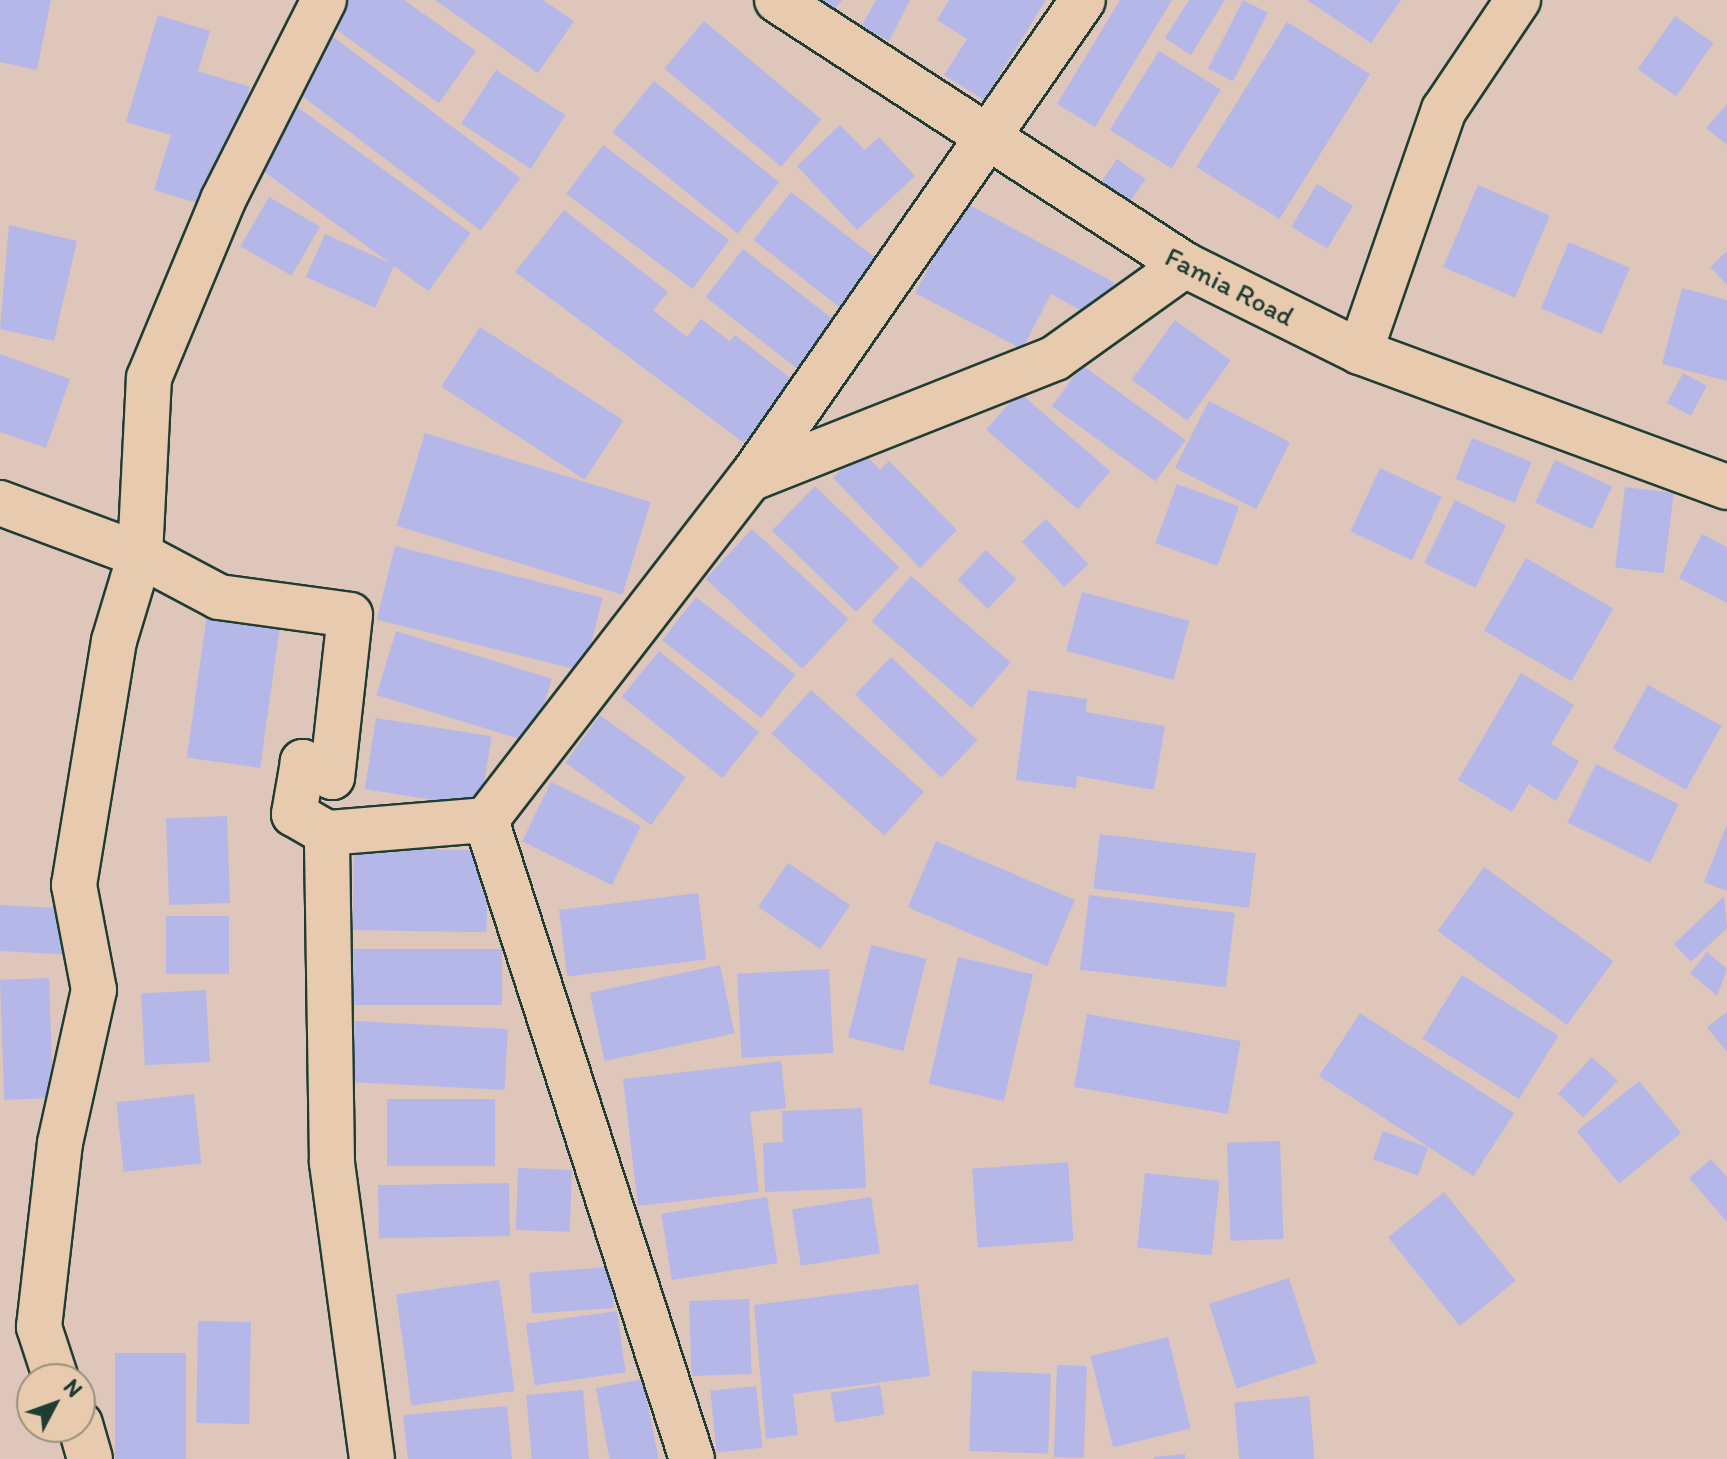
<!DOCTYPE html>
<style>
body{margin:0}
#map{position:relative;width:1727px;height:1459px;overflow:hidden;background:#dec7ba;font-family:Itim,sans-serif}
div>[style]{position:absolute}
.building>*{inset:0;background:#b5b7e8;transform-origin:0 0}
.roads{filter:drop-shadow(2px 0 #1f3d34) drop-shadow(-2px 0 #1f3d34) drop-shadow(0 2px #1f3d34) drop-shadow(0 -2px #1f3d34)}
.street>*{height:44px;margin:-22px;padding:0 22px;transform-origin:22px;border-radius:22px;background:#e8cbaf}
span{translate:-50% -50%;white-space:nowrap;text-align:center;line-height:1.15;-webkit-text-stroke:6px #e8cbaf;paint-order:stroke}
.street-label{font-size:28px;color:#1f3d34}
.north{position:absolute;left:16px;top:1363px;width:80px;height:80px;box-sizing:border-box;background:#e8cbaf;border:2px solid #98927e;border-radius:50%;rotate:49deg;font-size:22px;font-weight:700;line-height:32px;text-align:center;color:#1f3d34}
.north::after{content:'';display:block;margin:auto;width:28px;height:36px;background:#1f3d34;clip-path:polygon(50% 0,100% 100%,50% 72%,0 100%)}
</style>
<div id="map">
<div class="building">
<i style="clip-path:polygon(0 0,51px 0,37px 70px,0 62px)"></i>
<i style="clip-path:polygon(344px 0,404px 0,476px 51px,439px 103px,327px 23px)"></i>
<i style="clip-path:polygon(435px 0,543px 0,574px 21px,538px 73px)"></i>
<i style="clip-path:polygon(815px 0,842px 0,831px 13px)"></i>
<i style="clip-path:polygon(876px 0,910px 0,889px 41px,861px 27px)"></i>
<i style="clip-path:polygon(949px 0,1046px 0,984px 100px,944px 75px,967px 39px,937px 20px)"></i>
<i style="clip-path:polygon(1120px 0,1172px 0,1095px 127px,1057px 104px)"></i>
<i style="clip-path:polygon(1189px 0,1225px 0,1191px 55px,1165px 38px)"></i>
<i style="left:1243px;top:0;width:28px;height:77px;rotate:27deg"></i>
<i style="clip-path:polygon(1307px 0,1401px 0,1371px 43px)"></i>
<i style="clip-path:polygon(158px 15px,210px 31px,198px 71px,250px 87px,214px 208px,154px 190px,171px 135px,126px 122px)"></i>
<i style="left:1675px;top:16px;width:47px;height:65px;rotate:35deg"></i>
<i style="left:704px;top:21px;width:153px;height:62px;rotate:40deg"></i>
<i style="left:1287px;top:22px;width:98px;height:171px;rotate:32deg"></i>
<i style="left:328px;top:33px;width:241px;height:66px;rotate:37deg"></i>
<i style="left:1159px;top:51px;width:73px;height:93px;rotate:32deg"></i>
<i style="left:496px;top:70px;width:83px;height:64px;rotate:33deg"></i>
<i style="left:654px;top:81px;width:161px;height:66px;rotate:39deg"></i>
<i style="left:292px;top:103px;width:221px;height:72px;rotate:36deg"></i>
<i style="clip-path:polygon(1727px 104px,1727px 145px,1706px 128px)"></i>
<i style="clip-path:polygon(840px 125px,865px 150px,879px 137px,915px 176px,857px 230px,797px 166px)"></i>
<i style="left:603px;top:145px;width:158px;height:61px;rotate:37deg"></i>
<i style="left:1117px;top:159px;width:35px;height:28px;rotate:35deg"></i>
<i style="left:1317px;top:184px;width:42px;height:50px;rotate:31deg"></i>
<i style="left:1478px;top:185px;width:78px;height:89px;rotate:23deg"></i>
<i style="left:791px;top:192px;width:115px;height:61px;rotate:38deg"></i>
<i style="left:269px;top:197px;width:59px;height:57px;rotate:30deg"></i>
<i style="clip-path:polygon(964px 202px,1115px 283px,1096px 319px,1051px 294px,1022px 349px,915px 293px)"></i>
<i style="clip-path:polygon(564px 210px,668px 292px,653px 310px,687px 337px,701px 319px,730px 341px,735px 335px,793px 380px,744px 443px,515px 272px)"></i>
<i style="clip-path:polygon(9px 225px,77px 241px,54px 341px,0 329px)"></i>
<i style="left:325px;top:234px;width:76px;height:47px;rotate:24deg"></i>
<i style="left:1569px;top:242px;width:66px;height:72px;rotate:23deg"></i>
<i style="left:743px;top:249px;width:122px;height:61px;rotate:38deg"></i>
<i style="clip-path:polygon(1727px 251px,1727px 285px,1710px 267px)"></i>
<i style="clip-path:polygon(1682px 288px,1727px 300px,1727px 381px,1662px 364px)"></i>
<i style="left:1175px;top:320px;width:69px;height:74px;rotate:36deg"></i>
<i style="left:480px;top:327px;width:171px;height:71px;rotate:33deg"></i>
<i style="clip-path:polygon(0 354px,70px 379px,46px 448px,0 432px)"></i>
<i style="left:1082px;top:365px;width:128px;height:51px;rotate:36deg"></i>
<i style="left:1683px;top:373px;width:27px;height:34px;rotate:28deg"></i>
<i style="left:1019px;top:392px;width:121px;height:50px;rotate:41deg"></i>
<i style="left:1209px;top:401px;width:91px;height:75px;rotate:27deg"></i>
<i style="left:425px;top:433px;width:236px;height:97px;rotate:17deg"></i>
<i style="left:1472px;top:438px;width:64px;height:44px;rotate:22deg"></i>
<i style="clip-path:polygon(861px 450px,880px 470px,889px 461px,957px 530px,920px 568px,833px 478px)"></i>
<i style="left:1555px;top:460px;width:63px;height:47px;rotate:25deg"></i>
<i style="left:1380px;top:468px;width:68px;height:70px;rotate:25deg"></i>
<i style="left:1177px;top:484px;width:66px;height:63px;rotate:20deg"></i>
<i style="left:815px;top:486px;width:117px;height:62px;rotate:44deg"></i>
<i style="left:1625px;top:487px;width:49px;height:81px;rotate:7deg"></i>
<i style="left:1455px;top:500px;width:57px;height:70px;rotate:26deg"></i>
<i style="left:1046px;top:519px;width:62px;height:33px;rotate:47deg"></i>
<i style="left:752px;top:529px;width:132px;height:68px;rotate:43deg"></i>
<i style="clip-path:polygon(1702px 534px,1727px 547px,1727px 603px,1679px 578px)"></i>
<i style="left:395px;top:546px;width:214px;height:76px;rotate:14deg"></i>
<i style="left:986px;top:550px;width:42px;height:41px;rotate:44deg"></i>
<i style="left:1526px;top:558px;width:101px;height:84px;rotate:30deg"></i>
<i style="left:911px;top:576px;width:132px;height:60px;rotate:41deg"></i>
<i style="left:1082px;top:592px;width:111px;height:61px;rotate:15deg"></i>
<i style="left:696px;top:597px;width:126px;height:55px;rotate:38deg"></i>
<i style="left:208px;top:607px;width:74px;height:152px;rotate:8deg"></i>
<i style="left:396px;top:631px;width:163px;height:67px;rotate:17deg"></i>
<i style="left:659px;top:651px;width:129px;height:59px;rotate:39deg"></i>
<i style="left:891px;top:657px;width:120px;height:52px;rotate:44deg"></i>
<i style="clip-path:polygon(1521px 673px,1574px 705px,1551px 744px,1579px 761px,1556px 801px,1529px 784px,1512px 812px,1458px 780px)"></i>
<i style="left:1648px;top:685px;width:84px;height:73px;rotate:29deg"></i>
<i style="left:811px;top:690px;width:152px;height:59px;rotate:42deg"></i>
<i style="clip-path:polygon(1028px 690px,1087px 699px,1086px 712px,1165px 726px,1154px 790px,1077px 776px,1076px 788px,1016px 780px)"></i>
<i style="left:600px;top:715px;width:106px;height:59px;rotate:36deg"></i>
<i style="left:376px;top:718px;width:117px;height:72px;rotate:9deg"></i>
<i style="left:1596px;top:764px;width:92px;height:65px;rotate:26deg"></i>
<i style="left:551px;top:782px;width:100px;height:66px;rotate:26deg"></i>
<i style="left:227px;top:816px;width:87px;height:61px;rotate:88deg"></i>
<i style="clip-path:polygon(1727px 824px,1727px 891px,1704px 882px)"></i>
<i style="left:1100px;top:834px;width:157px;height:55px;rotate:7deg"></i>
<i style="left:936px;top:841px;width:151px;height:72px;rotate:23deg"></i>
<i style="left:354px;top:848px;width:134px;height:82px;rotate:1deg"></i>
<i style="left:788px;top:863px;width:75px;height:53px;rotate:34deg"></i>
<i style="left:1484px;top:867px;width:160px;height:79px;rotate:36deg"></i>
<i style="left:698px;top:893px;width:67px;height:140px;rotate:83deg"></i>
<i style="left:1089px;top:895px;width:147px;height:75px;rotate:7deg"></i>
<i style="clip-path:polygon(1724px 896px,1727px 928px,1691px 962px,1674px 944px)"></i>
<i style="left:0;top:905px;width:67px;height:46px;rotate:3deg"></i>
<i style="left:166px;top:916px;width:63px;height:58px"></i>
<i style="left:871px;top:945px;width:57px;height:95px;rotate:14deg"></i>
<i style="left:502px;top:949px;width:56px;height:165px;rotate:90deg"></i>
<i style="clip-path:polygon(1707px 952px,1727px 969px,1717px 996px,1690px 973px)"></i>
<i style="left:958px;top:957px;width:77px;height:130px;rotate:13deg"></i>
<i style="left:720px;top:965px;width:70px;height:133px;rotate:78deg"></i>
<i style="left:829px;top:969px;width:84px;height:92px;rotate:87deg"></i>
<i style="left:1462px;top:975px;width:114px;height:75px;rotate:32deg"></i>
<i style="left:49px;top:978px;width:120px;height:49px;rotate:88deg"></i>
<i style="left:206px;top:990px;width:72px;height:65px;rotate:87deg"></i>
<i style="clip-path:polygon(1727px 1012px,1727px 1052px,1707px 1027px)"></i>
<i style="left:1360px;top:1013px;width:184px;height:75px;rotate:33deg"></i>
<i style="left:1087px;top:1014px;width:156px;height:74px;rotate:10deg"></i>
<i style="left:355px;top:1021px;width:153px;height:61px;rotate:3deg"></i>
<i style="left:1592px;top:1057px;width:35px;height:50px;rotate:43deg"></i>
<i style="clip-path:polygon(781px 1061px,786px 1108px,750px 1112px,759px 1192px,638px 1206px,623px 1079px)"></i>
<i style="left:1639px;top:1081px;width:67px;height:80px;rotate:51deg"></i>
<i style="left:194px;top:1094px;width:70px;height:78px;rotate:84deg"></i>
<i style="left:495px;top:1099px;width:67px;height:108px;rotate:90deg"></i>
<i style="clip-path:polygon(862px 1108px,866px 1188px,765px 1192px,763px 1143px,783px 1142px,782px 1111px)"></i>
<i style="left:1383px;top:1131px;width:48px;height:30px;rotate:20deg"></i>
<i style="left:1280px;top:1141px;width:98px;height:53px;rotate:88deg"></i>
<i style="clip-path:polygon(1711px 1159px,1727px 1177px,1727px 1222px,1689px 1178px)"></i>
<i style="left:1068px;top:1162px;width:79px;height:96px;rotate:86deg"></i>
<i style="left:518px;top:1168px;width:54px;height:62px;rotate:2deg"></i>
<i style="left:1145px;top:1173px;width:75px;height:75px;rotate:6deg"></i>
<i style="left:509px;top:1183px;width:53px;height:131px;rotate:89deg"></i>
<i style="left:1444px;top:1192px;width:114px;height:72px;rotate:51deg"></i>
<i style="left:767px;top:1197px;width:67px;height:107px;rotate:81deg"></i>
<i style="left:871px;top:1197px;width:57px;height:80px;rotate:81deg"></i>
<i style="left:611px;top:1267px;width:41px;height:82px;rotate:86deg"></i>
<i style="left:1289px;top:1278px;width:89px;height:84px;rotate:72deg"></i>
<i style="left:499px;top:1280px;width:112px;height:104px;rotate:82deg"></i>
<i style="clip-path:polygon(918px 1284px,930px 1376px,793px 1394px,798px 1435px,766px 1439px,754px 1305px)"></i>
<i style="left:749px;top:1299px;width:75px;height:60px;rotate:88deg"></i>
<i style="left:617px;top:1311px;width:62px;height:92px;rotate:82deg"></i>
<i style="left:198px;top:1321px;width:53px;height:102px;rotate:1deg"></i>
<i style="left:1168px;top:1337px;width:94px;height:80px;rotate:76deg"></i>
<i style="left:115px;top:1353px;width:71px;height:106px"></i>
<i style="left:1057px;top:1365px;width:30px;height:92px;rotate:2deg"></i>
<i style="left:972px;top:1371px;width:79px;height:80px;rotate:2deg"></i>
<i style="left:643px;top:1379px;width:81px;height:48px;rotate:79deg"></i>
<i style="left:880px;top:1385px;width:30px;height:50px;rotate:81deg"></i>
<i style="left:756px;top:1386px;width:62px;height:46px;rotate:84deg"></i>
<i style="left:583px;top:1390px;width:69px;height:57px;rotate:85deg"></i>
<i style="left:1309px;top:1396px;width:63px;height:75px;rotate:85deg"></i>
<i style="clip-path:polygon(507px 1406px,512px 1459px,408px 1459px,403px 1415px)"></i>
<i style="clip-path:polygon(1185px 1454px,1185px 1459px,1154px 1459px,1154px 1457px)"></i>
</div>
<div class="roads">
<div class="street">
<i style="left:777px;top:0;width:487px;rotate:33deg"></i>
<i style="left:1185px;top:265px;width:195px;rotate:26.4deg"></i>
<i style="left:1360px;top:352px;width:391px;rotate:20.2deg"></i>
<i style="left:1360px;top:352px;width:256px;rotate:-70.9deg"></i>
<i style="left:1444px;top:110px;width:133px;rotate:-56.1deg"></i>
<i style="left:750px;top:479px;width:328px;rotate:-21.6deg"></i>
<i style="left:1055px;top:358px;width:160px;rotate:-35.6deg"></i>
<i style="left:0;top:503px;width:149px;rotate:20.4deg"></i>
<i style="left:140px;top:555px;width:89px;rotate:28deg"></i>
<i style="left:219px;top:597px;width:132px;rotate:7.8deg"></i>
<i style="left:350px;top:615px;width:163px;rotate:96.3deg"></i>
<i style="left:332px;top:777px;width:33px;rotate:-153deg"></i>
<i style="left:303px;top:762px;width:53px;rotate:99.8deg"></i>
<i style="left:294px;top:814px;width:38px;rotate:30deg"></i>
<i style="left:56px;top:1379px;width:55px;rotate:-108.1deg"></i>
<i style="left:39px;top:1327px;width:185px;rotate:-83.5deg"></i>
<i style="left:60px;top:1143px;width:157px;rotate:-77.5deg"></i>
<i style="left:94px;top:990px;width:107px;rotate:-100.8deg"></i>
<i style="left:74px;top:885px;width:247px;rotate:-80.7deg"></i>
<i style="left:114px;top:641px;width:90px;rotate:-73.2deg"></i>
<i style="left:140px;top:555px;width:177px;rotate:-87.1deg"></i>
<i style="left:149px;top:378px;width:193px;rotate:-67.4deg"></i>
<i style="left:223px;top:200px;width:224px;rotate:-63.2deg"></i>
<i style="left:80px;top:1424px;width:36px;rotate:74deg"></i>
<i style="left:372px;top:1459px;width:300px;rotate:-97.7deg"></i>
<i style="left:332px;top:1162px;width:329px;rotate:-90.9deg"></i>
<i style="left:327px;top:833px;width:160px;rotate:-4.7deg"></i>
<i style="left:692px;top:1459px;width:671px;rotate:-107.87deg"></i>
<i style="left:486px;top:820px;width:431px;rotate:-52.3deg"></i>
<i style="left:750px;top:479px;width:583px;rotate:-55.19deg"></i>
</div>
</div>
<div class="street-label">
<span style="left:1230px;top:286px;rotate:27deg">Famia Road</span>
</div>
<div class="north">N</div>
</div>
